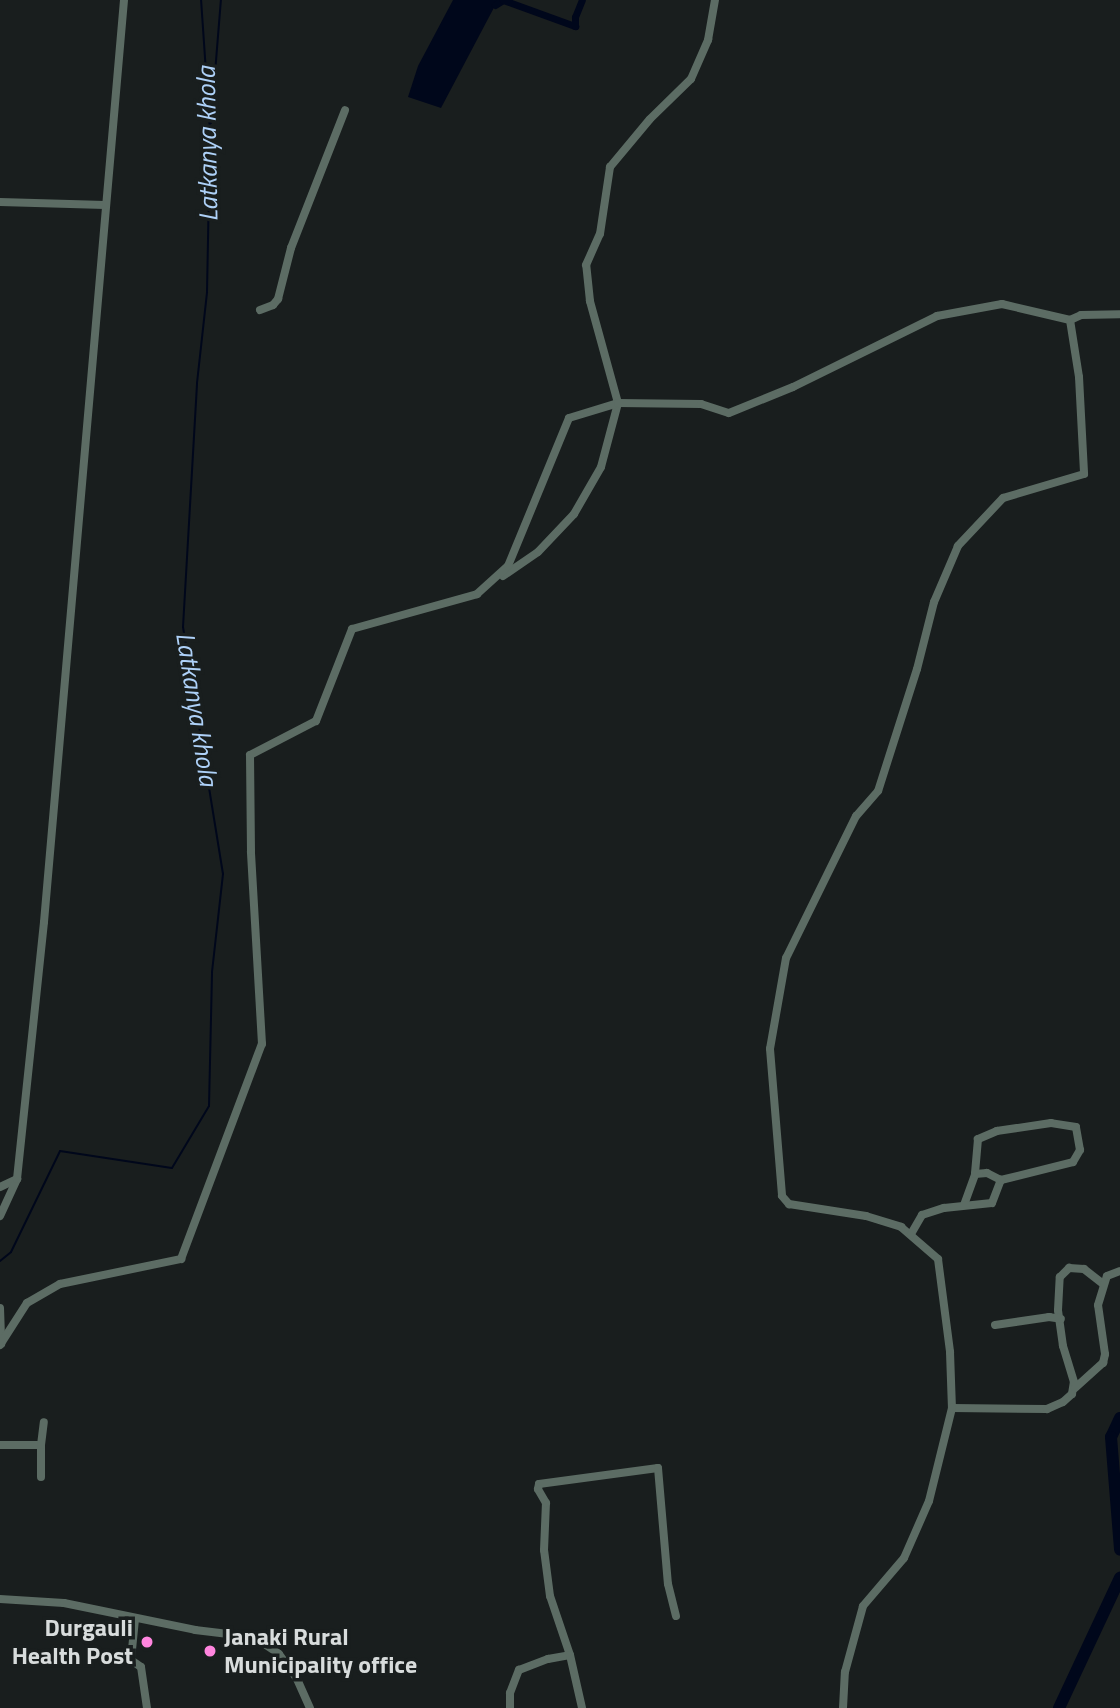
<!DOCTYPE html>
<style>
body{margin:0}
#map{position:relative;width:1120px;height:1708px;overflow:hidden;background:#191e1e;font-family:"Titillium Web",sans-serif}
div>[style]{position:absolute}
.water>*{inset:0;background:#00071b}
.stream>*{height:2px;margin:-1px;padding:0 1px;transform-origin:1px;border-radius:1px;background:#00071b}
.canal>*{height:7px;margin:-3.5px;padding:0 3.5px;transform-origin:3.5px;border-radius:3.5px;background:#00071b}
.river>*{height:12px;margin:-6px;padding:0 6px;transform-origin:6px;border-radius:6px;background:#00071b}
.street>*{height:8px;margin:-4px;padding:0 4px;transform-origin:4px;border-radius:4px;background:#5c6c64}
.dots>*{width:19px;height:19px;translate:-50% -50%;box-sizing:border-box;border:4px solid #191e1e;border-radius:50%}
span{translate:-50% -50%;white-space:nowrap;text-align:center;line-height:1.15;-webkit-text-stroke:7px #191e1e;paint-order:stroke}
.poi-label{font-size:24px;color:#d8dcdc;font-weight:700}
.right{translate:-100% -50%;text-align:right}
.left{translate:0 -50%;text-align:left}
.water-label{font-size:26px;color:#aed1f8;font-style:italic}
</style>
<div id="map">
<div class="water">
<i style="clip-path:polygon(453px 0,498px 0,441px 108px,408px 97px,418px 66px)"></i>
</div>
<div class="stream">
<i style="left:211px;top:123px;width:123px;rotate:-85.4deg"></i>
<i style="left:0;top:1261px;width:14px;rotate:-39deg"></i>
<i style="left:11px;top:1252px;width:112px;rotate:-64.1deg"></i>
<i style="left:60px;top:1151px;width:113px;rotate:8.6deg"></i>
<i style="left:172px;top:1168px;width:72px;rotate:-59.2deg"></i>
<i style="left:209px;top:1106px;width:134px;rotate:-88.7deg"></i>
<i style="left:212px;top:972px;width:99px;rotate:-83.6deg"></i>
<i style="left:223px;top:874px;width:250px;rotate:-99.2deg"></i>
<i style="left:183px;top:627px;width:244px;rotate:-86.7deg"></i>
<i style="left:197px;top:383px;width:92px;rotate:-83.7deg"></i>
<i style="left:207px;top:292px;width:161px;rotate:-88.9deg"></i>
<i style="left:210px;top:131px;width:131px;rotate:-93.9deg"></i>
</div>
<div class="canal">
<i style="left:495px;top:5px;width:9px;rotate:-32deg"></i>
<i style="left:503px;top:0;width:77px;rotate:19.9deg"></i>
<i style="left:575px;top:26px;width:9px;rotate:-90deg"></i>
<i style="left:575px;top:17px;width:18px;rotate:-68deg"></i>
</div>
<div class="river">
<i style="left:1120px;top:1418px;width:21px;rotate:115deg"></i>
<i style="left:1111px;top:1437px;width:113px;rotate:85.4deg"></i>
<i style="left:1059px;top:1708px;width:144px;rotate:-64.9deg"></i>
</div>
<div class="street">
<i style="left:0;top:202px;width:105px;rotate:1.6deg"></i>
<i style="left:260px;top:310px;width:14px;rotate:-21deg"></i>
<i style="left:273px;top:305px;width:8px;rotate:-50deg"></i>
<i style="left:278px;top:299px;width:53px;rotate:-75.7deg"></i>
<i style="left:291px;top:248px;width:148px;rotate:-68.6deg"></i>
<i style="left:1070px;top:320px;width:58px;rotate:81deg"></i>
<i style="left:1079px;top:377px;width:97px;rotate:87deg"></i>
<i style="left:1084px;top:474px;width:84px;rotate:163.5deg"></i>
<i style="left:1003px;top:498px;width:66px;rotate:133.2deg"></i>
<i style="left:958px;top:546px;width:61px;rotate:113.2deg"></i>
<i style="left:934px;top:602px;width:69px;rotate:104.2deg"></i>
<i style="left:917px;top:669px;width:128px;rotate:107.7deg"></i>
<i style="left:878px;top:791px;width:33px;rotate:131deg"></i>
<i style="left:856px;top:816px;width:158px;rotate:116.2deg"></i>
<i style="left:786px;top:958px;width:92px;rotate:100deg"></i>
<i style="left:770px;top:1049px;width:147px;rotate:85.3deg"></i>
<i style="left:782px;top:1196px;width:11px;rotate:49deg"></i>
<i style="left:789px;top:1204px;width:78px;rotate:8.9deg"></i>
<i style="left:866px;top:1216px;width:37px;rotate:17deg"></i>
<i style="left:901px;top:1227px;width:49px;rotate:40.9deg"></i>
<i style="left:938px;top:1259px;width:94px;rotate:82.6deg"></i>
<i style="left:950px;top:1352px;width:56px;rotate:88deg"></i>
<i style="left:952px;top:1408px;width:95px;rotate:0.6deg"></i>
<i style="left:1047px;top:1409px;width:17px;rotate:-24deg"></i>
<i style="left:1063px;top:1402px;width:12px;rotate:-42deg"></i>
<i style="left:1072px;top:1394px;width:12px;rotate:-81deg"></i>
<i style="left:1074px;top:1382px;width:38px;rotate:-107deg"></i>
<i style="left:1063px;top:1346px;width:36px;rotate:-98deg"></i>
<i style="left:1058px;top:1310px;width:33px;rotate:-87deg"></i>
<i style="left:1060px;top:1277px;width:13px;rotate:-45deg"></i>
<i style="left:1069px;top:1268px;width:15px;rotate:4deg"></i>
<i style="left:1084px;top:1269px;width:24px;rotate:38deg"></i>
<i style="left:503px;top:576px;width:42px;rotate:-34.4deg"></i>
<i style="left:538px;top:552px;width:52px;rotate:-46.5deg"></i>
<i style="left:574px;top:514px;width:54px;rotate:-60.1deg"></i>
<i style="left:601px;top:467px;width:66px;rotate:-75.1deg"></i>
<i style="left:618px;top:403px;width:106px;rotate:-105.4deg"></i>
<i style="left:590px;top:301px;width:36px;rotate:-96deg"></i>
<i style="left:586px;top:265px;width:34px;rotate:-66deg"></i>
<i style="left:600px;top:234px;width:68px;rotate:-81.5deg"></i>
<i style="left:610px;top:167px;width:62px;rotate:-50.2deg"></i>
<i style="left:650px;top:119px;width:57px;rotate:-44.3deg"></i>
<i style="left:691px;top:79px;width:43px;rotate:-66.4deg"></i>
<i style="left:708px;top:40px;width:41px;rotate:-80.1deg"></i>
<i style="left:0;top:1187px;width:19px;rotate:-25deg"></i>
<i style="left:964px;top:1205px;width:33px;rotate:-70deg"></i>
<i style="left:0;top:1216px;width:41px;rotate:-65.3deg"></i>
<i style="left:17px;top:1179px;width:258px;rotate:-84deg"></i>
<i style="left:44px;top:922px;width:925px;rotate:-85.04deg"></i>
<i style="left:911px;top:1234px;width:22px;rotate:-60deg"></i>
<i style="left:922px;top:1215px;width:23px;rotate:-18deg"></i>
<i style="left:944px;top:1208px;width:48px;rotate:-5.9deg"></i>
<i style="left:992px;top:1203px;width:25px;rotate:-69deg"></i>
<i style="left:1001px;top:1180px;width:74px;rotate:-14deg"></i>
<i style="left:1073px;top:1162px;width:14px;rotate:-60deg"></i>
<i style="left:1080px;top:1150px;width:23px;rotate:-100deg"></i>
<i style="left:1076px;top:1127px;width:25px;rotate:-171deg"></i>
<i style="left:1051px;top:1123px;width:55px;rotate:171.6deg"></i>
<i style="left:997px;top:1131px;width:21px;rotate:157deg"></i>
<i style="left:978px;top:1139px;width:35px;rotate:95deg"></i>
<i style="left:975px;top:1174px;width:12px;rotate:-5deg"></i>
<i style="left:987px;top:1173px;width:16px;rotate:27deg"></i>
<i style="left:0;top:1308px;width:36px;rotate:88deg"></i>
<i style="left:995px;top:1325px;width:55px;rotate:-8.4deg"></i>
<i style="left:1049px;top:1317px;width:12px;rotate:9deg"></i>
<i style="left:0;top:1345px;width:50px;rotate:-57.3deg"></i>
<i style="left:27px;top:1303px;width:38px;rotate:-30deg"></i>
<i style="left:60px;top:1284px;width:124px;rotate:-11.7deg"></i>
<i style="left:181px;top:1259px;width:230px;rotate:-69.4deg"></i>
<i style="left:262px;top:1044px;width:193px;rotate:-93.3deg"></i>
<i style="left:251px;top:851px;width:96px;rotate:-90.6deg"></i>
<i style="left:250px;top:755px;width:74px;rotate:-27.3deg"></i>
<i style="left:316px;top:721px;width:99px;rotate:-68.6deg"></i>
<i style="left:352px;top:629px;width:130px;rotate:-15.6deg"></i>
<i style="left:477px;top:594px;width:42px;rotate:-42.1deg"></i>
<i style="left:508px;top:566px;width:160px;rotate:-67.6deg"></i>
<i style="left:569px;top:418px;width:51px;rotate:-17deg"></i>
<i style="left:618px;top:403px;width:83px;rotate:0.7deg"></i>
<i style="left:701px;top:404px;width:29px;rotate:18deg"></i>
<i style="left:729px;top:413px;width:69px;rotate:-22.1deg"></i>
<i style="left:793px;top:387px;width:161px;rotate:-26.2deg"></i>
<i style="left:937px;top:316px;width:66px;rotate:-10.5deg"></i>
<i style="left:1002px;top:304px;width:70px;rotate:13.2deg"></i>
<i style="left:1070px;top:320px;width:12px;rotate:-24deg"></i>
<i style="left:1081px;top:315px;width:39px;rotate:-1deg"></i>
<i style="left:1075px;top:1388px;width:38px;rotate:-42deg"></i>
<i style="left:1103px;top:1363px;width:9px;rotate:-77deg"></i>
<i style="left:1105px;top:1354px;width:49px;rotate:-98.1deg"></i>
<i style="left:1098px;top:1305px;width:30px;rotate:-73deg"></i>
<i style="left:1107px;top:1276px;width:14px;rotate:-21deg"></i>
<i style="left:0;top:1445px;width:41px"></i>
<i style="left:41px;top:1445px;width:32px;rotate:90deg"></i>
<i style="left:41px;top:1445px;width:23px;rotate:-83deg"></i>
<i style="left:0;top:1599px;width:64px;rotate:3.6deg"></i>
<i style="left:64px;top:1603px;width:134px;rotate:11.6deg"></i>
<i style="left:195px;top:1630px;width:59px;rotate:6.8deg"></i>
<i style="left:254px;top:1637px;width:30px;rotate:34deg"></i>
<i style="left:279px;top:1654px;width:31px;rotate:54deg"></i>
<i style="left:297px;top:1679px;width:32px;rotate:66deg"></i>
<i style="left:135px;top:1619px;width:41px;rotate:95.6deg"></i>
<i style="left:131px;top:1660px;width:12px;rotate:35deg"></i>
<i style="left:141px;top:1667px;width:41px;rotate:81.7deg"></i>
<i style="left:570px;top:1655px;width:62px;rotate:-108.7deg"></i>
<i style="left:550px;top:1596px;width:46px;rotate:-97.4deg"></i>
<i style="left:544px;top:1550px;width:47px;rotate:-87.6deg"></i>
<i style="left:546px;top:1503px;width:16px;rotate:-120deg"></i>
<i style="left:538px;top:1489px;width:5px;rotate:-79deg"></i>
<i style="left:539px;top:1484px;width:120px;rotate:-7.7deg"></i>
<i style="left:658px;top:1468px;width:116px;rotate:85.1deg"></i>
<i style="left:668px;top:1584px;width:33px;rotate:76deg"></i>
<i style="left:510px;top:1708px;width:15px;rotate:-90deg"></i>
<i style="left:510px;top:1693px;width:25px;rotate:-69deg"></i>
<i style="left:519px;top:1670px;width:31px;rotate:-21deg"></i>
<i style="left:548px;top:1659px;width:22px;rotate:-10deg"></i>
<i style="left:570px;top:1655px;width:54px;rotate:77.2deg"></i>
<i style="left:843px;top:1708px;width:36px;rotate:-87deg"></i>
<i style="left:845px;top:1672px;width:68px;rotate:-74.7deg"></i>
<i style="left:863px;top:1606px;width:63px;rotate:-49.5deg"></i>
<i style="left:904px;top:1558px;width:62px;rotate:-66.3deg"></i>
<i style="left:929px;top:1501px;width:96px;rotate:-76.1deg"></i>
</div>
<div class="dots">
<i style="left:147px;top:1642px;background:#ff85de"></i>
<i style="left:210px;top:1651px;background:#ff85de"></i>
</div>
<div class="poi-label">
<span class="right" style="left:133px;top:1642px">Durgauli<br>Health Post</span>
<span class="left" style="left:224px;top:1651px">Janaki Rural<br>Municipality office</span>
</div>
<div class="water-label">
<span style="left:207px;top:144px;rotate:-91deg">Latkanya khola</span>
<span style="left:197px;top:709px;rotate:81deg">Latkanya khola</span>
</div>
</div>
